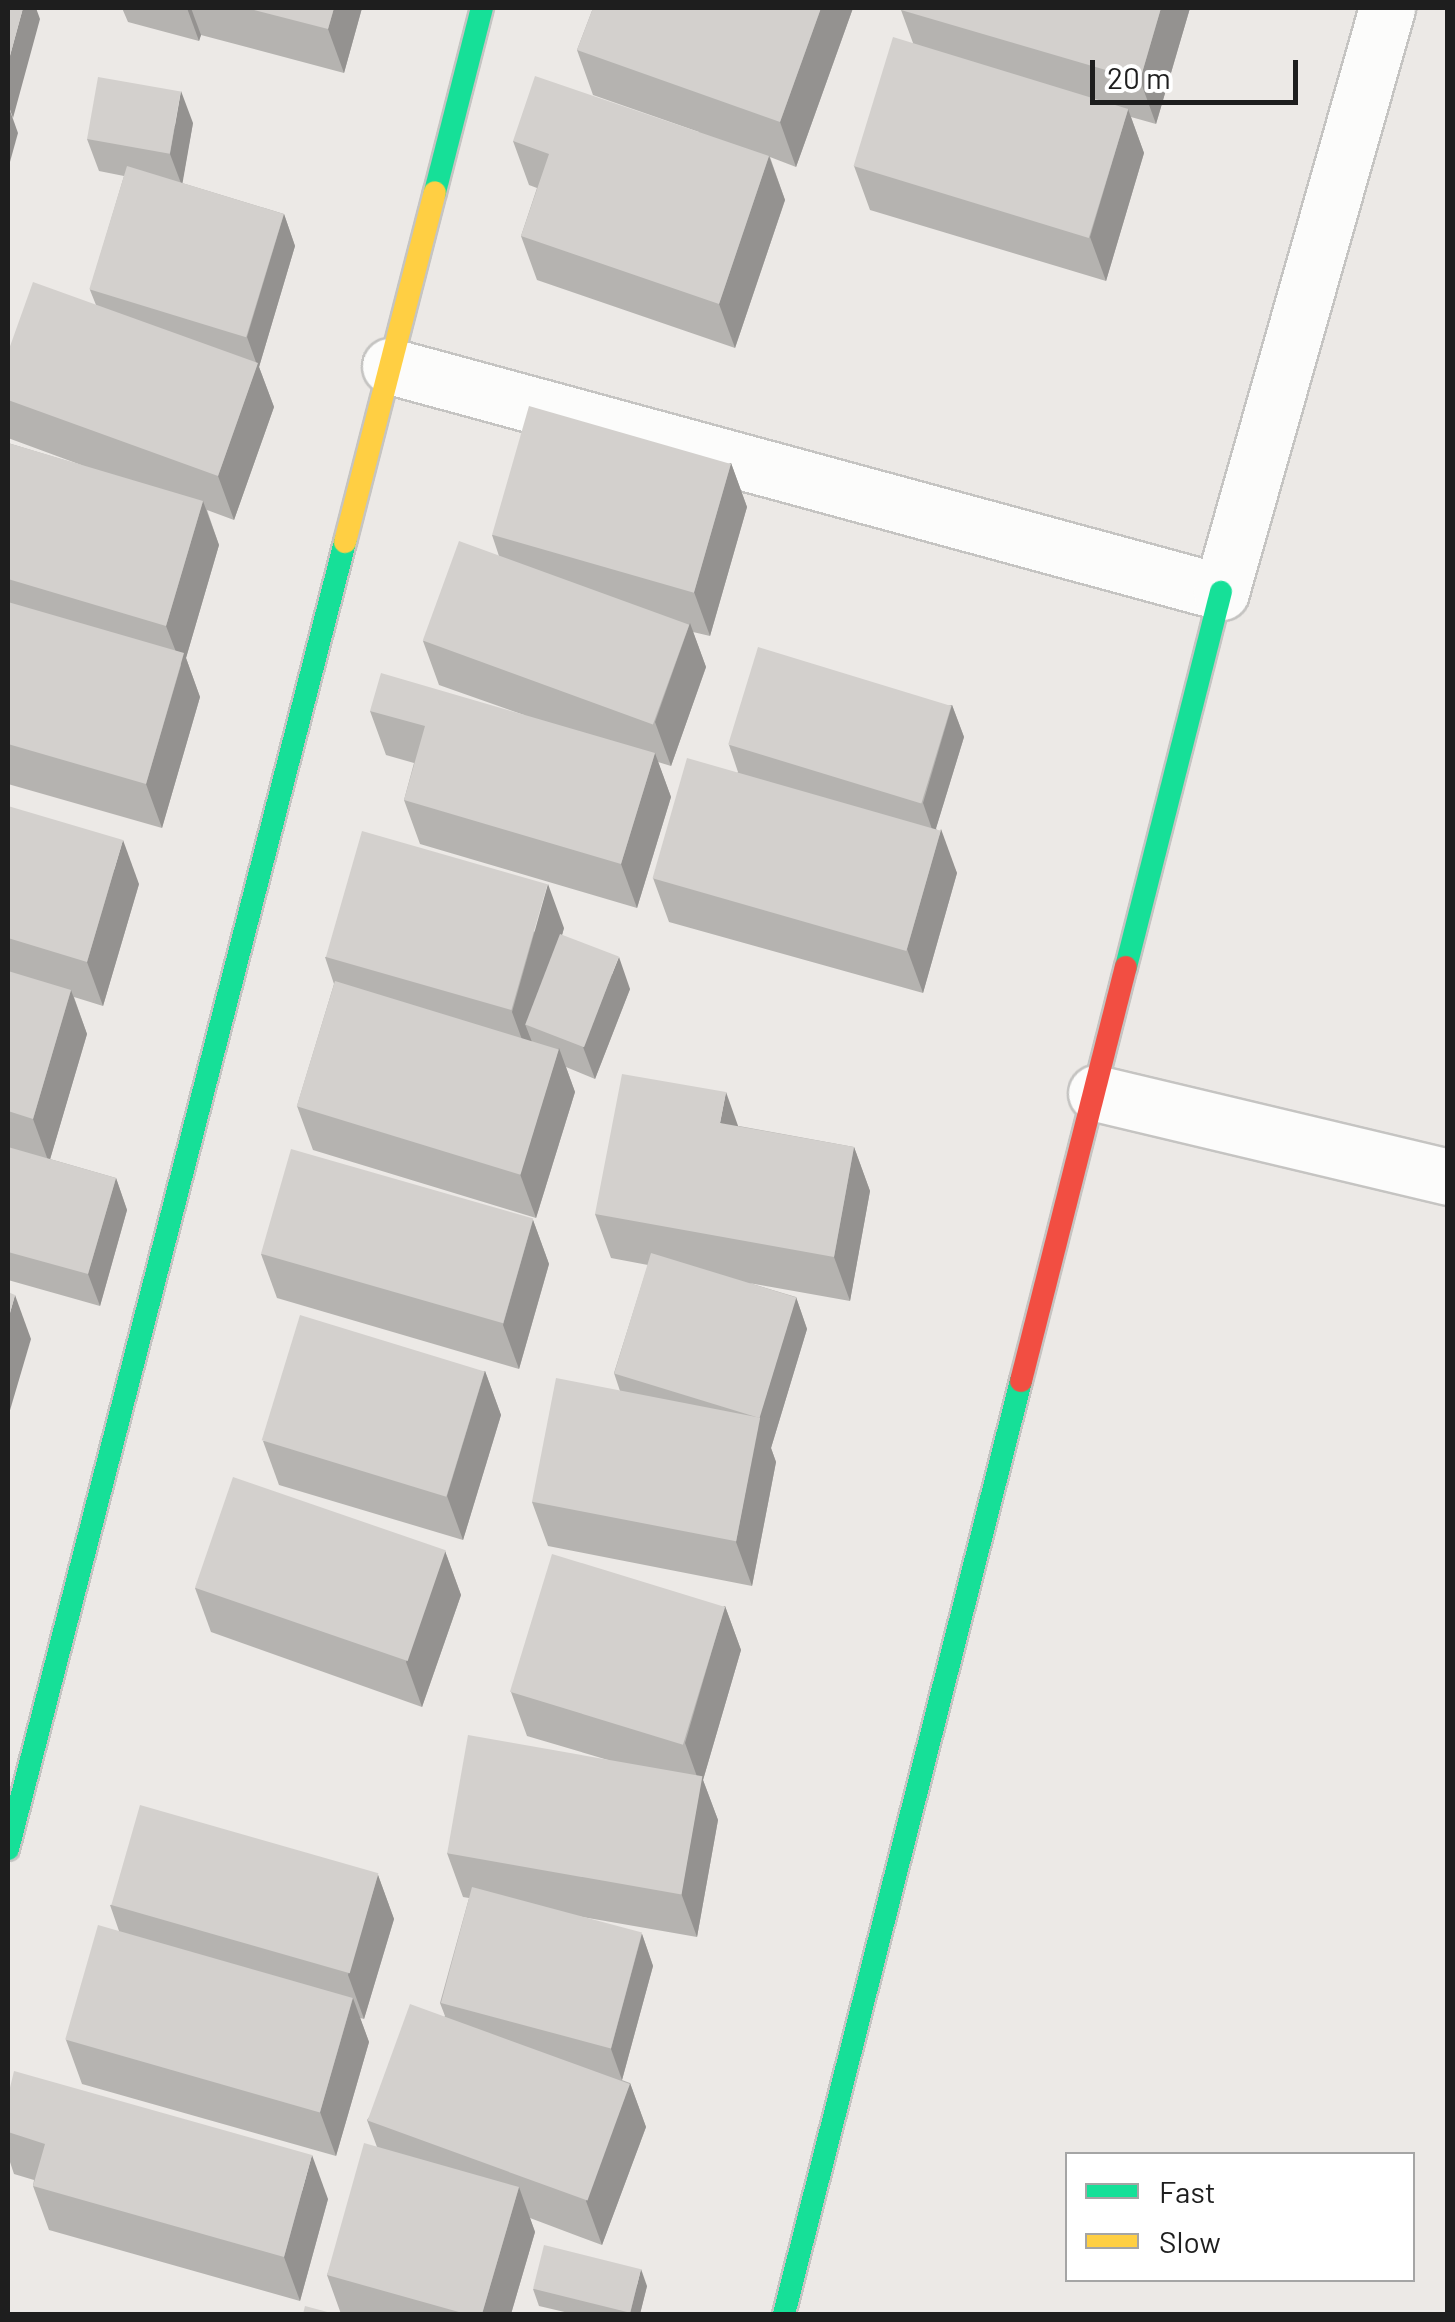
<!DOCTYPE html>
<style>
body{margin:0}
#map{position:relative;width:1455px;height:2322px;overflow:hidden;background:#ece9e6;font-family:Barlow,sans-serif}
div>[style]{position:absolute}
.roads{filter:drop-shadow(2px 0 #c5c4c2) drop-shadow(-2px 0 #c5c4c2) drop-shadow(0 2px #c5c4c2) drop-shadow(0 -2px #c5c4c2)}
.street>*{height:55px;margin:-27.5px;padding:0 27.5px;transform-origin:27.5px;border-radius:27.5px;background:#fcfcfb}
.fast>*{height:22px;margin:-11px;padding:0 11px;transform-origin:11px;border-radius:11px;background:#16e098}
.slow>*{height:22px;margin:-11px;padding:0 11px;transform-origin:11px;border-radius:11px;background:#ffcf43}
.jam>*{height:22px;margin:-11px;padding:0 11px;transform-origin:11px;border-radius:11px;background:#f24e42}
.wall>*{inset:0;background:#b5b3b0}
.shaded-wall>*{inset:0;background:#949290}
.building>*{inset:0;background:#d3d0cd;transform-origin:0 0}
span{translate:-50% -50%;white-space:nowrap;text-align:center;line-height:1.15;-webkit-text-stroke:8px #fff;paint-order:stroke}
.frame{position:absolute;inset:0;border:10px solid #1e1e1e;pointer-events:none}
.legend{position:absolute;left:1065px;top:2152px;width:350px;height:130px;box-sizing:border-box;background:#fff;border:2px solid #a5a5a5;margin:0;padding:12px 18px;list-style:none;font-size:30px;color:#1e1e1e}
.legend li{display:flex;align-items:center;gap:20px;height:50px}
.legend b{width:50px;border:2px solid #a5a5a5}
.scale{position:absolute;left:1090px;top:60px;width:208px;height:45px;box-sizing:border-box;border:5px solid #1e1e1e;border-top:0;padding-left:12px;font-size:30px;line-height:35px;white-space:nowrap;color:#1e1e1e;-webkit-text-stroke:8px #fff;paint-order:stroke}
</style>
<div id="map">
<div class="roads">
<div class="street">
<i style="left:390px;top:366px;width:861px;rotate:15.21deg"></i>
<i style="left:1221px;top:592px;width:607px;rotate:-74.13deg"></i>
<i style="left:1096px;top:1093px;width:362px;rotate:13.4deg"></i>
</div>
<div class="fast">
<i style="left:435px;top:192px;width:190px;rotate:-75.7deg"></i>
<i style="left:1126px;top:967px;width:387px;rotate:-75.8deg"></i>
<i style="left:8px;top:1849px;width:1350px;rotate:-75.54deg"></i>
<i style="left:784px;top:2314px;width:963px;rotate:-75.75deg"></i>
</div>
<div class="slow">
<i style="left:345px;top:542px;width:361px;rotate:-75.6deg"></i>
</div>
<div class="jam">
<i style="left:1021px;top:1381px;width:427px;rotate:-75.8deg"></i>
</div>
</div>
<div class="wall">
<i style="clip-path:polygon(122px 8px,362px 8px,344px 73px,201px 35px,199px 41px,128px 22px)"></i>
<i style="clip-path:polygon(593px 8px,853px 8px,796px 167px,770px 157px,785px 200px,735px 348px,537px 280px,521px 236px,537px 188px,529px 185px,513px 141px,699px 132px,593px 95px,577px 50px)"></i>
<i style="clip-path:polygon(1190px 8px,1156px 124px,1131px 117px,1144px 153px,1106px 281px,870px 210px,854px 166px,913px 43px,901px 10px)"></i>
<i style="clip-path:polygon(193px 123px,182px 183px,284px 214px,295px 246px,259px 367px,274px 407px,234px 520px,207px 510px,219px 545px,186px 658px,200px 697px,162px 828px,8px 784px,8px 443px,84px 466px,8px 438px,8px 352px,96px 305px,90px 290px,124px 176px,99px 171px,87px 139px)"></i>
<i style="clip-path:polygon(731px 463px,747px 507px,710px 636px,693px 632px,706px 667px,671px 766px,658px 762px,671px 797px,637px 908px,420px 844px,404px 800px,414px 763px,386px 755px,370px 711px,524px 715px,439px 685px,423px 641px,499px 556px,492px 535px)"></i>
<i style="clip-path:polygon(952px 705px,964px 737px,936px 828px,957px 873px,923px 993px,669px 922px,653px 878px,738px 772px,729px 745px)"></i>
<i style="clip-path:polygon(8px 806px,139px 884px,103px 1006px,74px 997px,87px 1034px,50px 1159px,116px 1178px,127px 1210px,100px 1306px,8px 1280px)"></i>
<i style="clip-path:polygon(564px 928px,562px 935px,630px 989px,595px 1079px,566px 1067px,575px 1092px,536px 1218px,313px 1150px,297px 1106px,334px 984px,325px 957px)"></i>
<i style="clip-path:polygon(739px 1126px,854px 1147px,870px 1191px,850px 1301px,749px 1283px,796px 1297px,807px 1329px,771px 1448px,776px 1462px,752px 1586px,548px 1546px,532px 1502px,620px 1391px,614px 1373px,648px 1265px,611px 1258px,595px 1214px)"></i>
<i style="clip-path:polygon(533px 1220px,549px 1264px,519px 1369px,277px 1298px,261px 1254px)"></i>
<i style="clip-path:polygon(485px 1371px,501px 1415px,463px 1540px,279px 1485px,263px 1441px)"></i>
<i style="clip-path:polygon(445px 1551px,461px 1595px,422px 1707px,211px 1632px,195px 1588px)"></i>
<i style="clip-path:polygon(725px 1606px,741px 1650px,703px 1780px,718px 1820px,697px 1937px,577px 1916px,642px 1934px,653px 1966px,622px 2080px,630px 2083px,646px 2127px,602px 2245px,530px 2218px,535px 2232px,511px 2314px,341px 2314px,327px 2275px,377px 2147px,367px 2120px,445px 2016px,440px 2003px,469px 1898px,463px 1897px,447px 1853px,608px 1760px,527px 1736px,511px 1692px)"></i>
<i style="clip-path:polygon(378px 1875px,394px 1919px,364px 2019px,360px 2018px,369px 2042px,336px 2156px,82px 2084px,66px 2040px,119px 1931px,110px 1905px)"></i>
<i style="clip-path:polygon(8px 2096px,328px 2199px,300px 2301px,49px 2230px,33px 2186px,34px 2180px,14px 2174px,8px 2156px)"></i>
<i style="clip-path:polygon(647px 2286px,640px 2314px,573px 2314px,539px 2306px,533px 2289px)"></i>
</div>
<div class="shaded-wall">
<i style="clip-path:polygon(23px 8px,36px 8px,40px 19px,13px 118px,8px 104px,8px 63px)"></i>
<i style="clip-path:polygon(187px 8px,191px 8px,201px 35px,199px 41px)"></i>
<i style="clip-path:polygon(334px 8px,362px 8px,344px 73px,328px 29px)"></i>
<i style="clip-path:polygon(821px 8px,853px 8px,796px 167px,780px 122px)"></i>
<i style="clip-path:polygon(1161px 8px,1190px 8px,1156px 124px,1140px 80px)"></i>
<i style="clip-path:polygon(181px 91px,193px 123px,182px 186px,170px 154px)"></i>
<i style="clip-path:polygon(8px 105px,18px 133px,8px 169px)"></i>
<i style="clip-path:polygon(1128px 109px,1144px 153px,1106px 281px,1090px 237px)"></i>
<i style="clip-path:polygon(769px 156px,785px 200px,735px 348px,719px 304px)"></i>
<i style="clip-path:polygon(284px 214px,295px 246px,259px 367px,274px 407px,234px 520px,218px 476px,257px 365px,247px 337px)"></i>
<i style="clip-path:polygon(731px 463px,747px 507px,710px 636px,694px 592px)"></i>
<i style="clip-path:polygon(203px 501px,219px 545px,186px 658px,200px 697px,162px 828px,146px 784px,181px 665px,166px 626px)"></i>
<i style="clip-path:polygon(690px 623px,706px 667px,671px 766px,655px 722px)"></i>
<i style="clip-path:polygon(952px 705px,964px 737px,934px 835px,923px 803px)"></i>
<i style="clip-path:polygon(655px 753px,671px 797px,637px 908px,621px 864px)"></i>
<i style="clip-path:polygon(941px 829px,957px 873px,923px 993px,907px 949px)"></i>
<i style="clip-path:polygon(123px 840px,139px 884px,103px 1006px,87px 962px)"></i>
<i style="clip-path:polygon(548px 884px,564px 928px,536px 1028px,525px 1024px,532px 1042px,528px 1056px,512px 1012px)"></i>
<i style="clip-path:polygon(619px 957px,630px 989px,595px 1079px,583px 1047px)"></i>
<i style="clip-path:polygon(71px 990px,87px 1034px,49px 1163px,33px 1119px)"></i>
<i style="clip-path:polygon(559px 1048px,575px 1092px,536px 1218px,520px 1174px)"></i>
<i style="clip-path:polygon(726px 1092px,742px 1137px,720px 1123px)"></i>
<i style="clip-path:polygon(854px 1147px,870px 1191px,850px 1301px,834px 1257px)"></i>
<i style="clip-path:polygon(116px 1178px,127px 1210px,100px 1306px,88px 1274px)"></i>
<i style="clip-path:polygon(533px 1220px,549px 1264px,519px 1369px,503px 1325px)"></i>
<i style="clip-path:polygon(15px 1295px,31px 1339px,8px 1417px,8px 1320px)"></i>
<i style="clip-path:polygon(796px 1297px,807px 1329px,771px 1448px,776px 1462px,752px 1586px,736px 1542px,759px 1418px)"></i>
<i style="clip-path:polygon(485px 1371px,501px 1415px,463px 1540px,447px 1496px)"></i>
<i style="clip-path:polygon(445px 1551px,461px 1595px,422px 1707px,406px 1662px)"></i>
<i style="clip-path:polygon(725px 1606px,741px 1650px,703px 1780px,718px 1820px,697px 1937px,681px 1893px,700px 1785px,685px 1743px)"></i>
<i style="clip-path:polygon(378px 1875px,394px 1919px,364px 2019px,348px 1975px)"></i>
<i style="clip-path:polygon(642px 1934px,653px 1966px,622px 2080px,611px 2049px)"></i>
<i style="clip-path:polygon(353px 1998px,369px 2042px,336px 2156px,320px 2112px)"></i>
<i style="clip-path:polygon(630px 2083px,646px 2127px,602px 2245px,586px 2201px)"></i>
<i style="clip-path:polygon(312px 2155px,328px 2199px,300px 2301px,284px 2257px)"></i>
<i style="clip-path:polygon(519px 2187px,535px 2232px,511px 2314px,482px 2314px)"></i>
<i style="clip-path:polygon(641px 2269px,647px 2286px,640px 2314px,630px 2314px)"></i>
</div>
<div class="building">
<i style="clip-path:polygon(8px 8px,23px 8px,8px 63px)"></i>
<i style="clip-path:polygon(246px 8px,334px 8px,328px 29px)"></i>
<i style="clip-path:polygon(593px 8px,821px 8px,780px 122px,577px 50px)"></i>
<i style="clip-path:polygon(902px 8px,1161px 8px,1140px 80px,901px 10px)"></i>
<i style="left:893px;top:37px;width:246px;height:135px;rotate:17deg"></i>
<i style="clip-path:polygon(535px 76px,769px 156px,719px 304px,521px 236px,549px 154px,513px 141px)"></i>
<i style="left:98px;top:77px;width:84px;height:63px;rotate:10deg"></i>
<i style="left:127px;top:166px;width:164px;height:129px;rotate:17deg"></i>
<i style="clip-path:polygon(33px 282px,258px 363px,218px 476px,8px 400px,8px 352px)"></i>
<i style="left:529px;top:406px;width:210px;height:134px;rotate:16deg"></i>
<i style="clip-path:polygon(8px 443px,203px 501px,166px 626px,8px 579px)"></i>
<i style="left:459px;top:541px;width:245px;height:106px;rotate:20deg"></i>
<i style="clip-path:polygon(8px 602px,184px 653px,146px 784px,8px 744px)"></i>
<i style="left:758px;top:647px;width:202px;height:102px;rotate:17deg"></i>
<i style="clip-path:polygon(381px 673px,655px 753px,621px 864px,404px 800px,425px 726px,370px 711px)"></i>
<i style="left:687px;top:758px;width:264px;height:125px;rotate:16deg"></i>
<i style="clip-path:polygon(8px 806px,123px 840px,87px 962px,8px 938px)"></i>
<i style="left:362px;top:831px;width:193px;height:131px;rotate:16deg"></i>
<i style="left:560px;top:934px;width:63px;height:97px;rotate:21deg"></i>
<i style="clip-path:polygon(8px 971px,71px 990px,33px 1119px,8px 1111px)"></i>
<i style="left:335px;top:981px;width:234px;height:131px;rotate:17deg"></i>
<i style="clip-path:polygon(622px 1074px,726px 1092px,720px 1123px,854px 1147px,834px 1257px,595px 1214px)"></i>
<i style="clip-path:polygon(8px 1147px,116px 1178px,88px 1274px,8px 1252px)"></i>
<i style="left:291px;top:1149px;width:252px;height:109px;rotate:16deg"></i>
<i style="left:651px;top:1253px;width:152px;height:126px;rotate:17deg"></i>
<i style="clip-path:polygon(8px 1292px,15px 1295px,8px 1320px)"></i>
<i style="left:300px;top:1315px;width:193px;height:131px;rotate:17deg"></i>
<i style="left:556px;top:1378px;width:208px;height:126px;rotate:11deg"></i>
<i style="left:233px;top:1477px;width:225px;height:117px;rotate:19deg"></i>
<i style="left:552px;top:1554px;width:181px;height:144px;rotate:17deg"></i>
<i style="left:468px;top:1735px;width:238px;height:120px;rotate:10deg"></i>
<i style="left:140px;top:1805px;width:248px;height:104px;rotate:16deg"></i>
<i style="left:472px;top:1887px;width:176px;height:120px;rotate:15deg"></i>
<i style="left:98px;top:1925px;width:265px;height:119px;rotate:16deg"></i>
<i style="left:410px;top:2004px;width:234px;height:124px;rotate:20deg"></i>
<i style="clip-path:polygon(14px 2071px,312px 2155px,284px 2257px,33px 2186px,45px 2144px,8px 2132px,8px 2096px)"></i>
<i style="clip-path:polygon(364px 2143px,519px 2187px,482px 2314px,466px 2314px,327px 2275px)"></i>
<i style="left:544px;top:2245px;width:100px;height:45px;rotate:14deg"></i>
<i style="clip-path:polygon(305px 2306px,335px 2314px,303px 2314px)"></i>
</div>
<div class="frame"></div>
<ul class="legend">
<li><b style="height:12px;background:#16e098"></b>Fast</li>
<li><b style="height:12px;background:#ffcf43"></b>Slow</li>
</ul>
<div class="scale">20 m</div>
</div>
